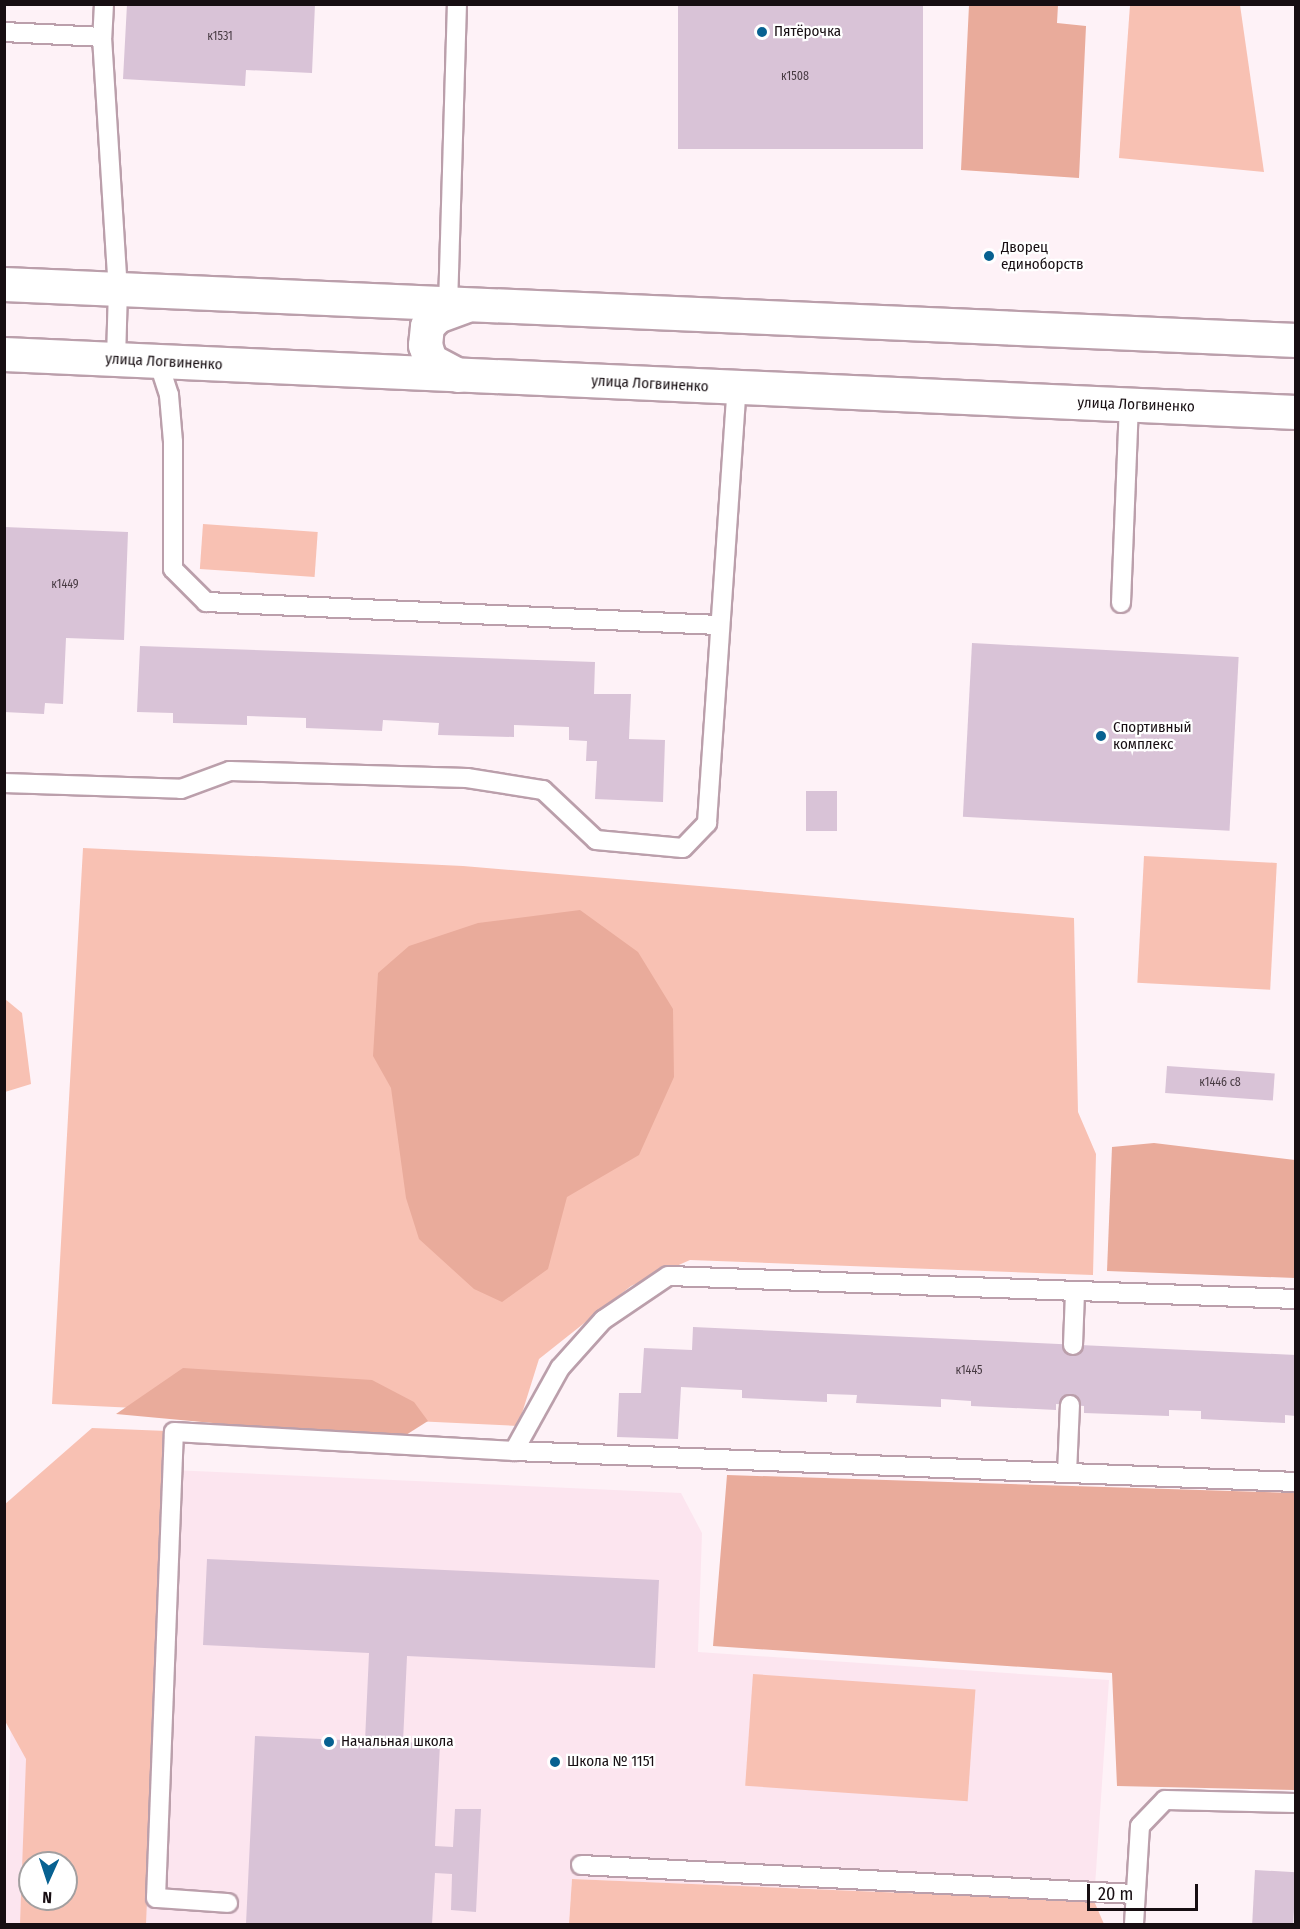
<!DOCTYPE html>
<meta charset="utf-8">
<style>
body{margin:0}
#map{position:relative;width:1300px;height:1929px;overflow:hidden;background:#fef2f7;font-family:"Fira Sans Condensed",sans-serif}
div>[style]{position:absolute}
.built>*{inset:0;background:#fce5ef}
.green>*{inset:0;background:#f8c1b3;transform-origin:0 0}
.forest>*{inset:0;background:#e9ab9b}
.building>*{inset:0;background:#d9c3d7;transform-origin:0 0}
.roads{filter:drop-shadow(2px 0 #bb9fab) drop-shadow(-2px 0 #bb9fab) drop-shadow(0 2px #bb9fab) drop-shadow(0 -2px #bb9fab)}
.lane>*{height:18px;margin:-9px;padding:0 9px;transform-origin:9px;border-radius:9px;background:#fff}
.street>*{height:33px;margin:-16.5px;padding:0 16.5px;transform-origin:16.5px;border-radius:16.5px;background:#fff}
.secondary>*{height:33px;margin:-16.5px;padding:0 16.5px;transform-origin:16.5px;border-radius:16.5px;background:#fff}
.dots>*{width:16px;height:16px;translate:-50% -50%;box-sizing:border-box;border:3px solid #fff;border-radius:50%}
span{translate:-50% -50%;white-space:nowrap;text-align:center;line-height:1.15;-webkit-text-stroke:4.5px #fff;paint-order:stroke}
.number-label{font-size:12px;color:#483b43}
.number-label span{-webkit-text-stroke-width:0}
.poi-label{font-size:15px;color:#170e12}
.left{translate:0 -50%;text-align:left}
.street-label{font-size:15px;color:#170e12}
.frame{position:absolute;inset:0;border:6px solid #170e12;pointer-events:none}
.north{position:absolute;left:18px;top:1851px;width:60px;height:60px;box-sizing:border-box;background:#fff;border:2px solid #a29fa0;border-radius:50%;rotate:183deg;font-size:16px;font-weight:700;line-height:24px;text-align:center;color:#170e12}
.north::after{content:'';display:block;margin:auto;width:21px;height:27px;background:#076191;clip-path:polygon(50% 0,100% 100%,50% 72%,0 100%)}
.scale{position:absolute;left:1087px;top:1884px;width:111px;height:27px;box-sizing:border-box;border:3px solid #170e12;border-top:0;padding-left:8px;font-size:18px;line-height:21px;white-space:nowrap;color:#170e12;-webkit-text-stroke:4px #fff;paint-order:stroke}
</style>
<div id="map">
<div class="built">
<i style="clip-path:polygon(evenodd,172px 1470px,681px 1493px,702px 1533px,698px 1652px,1109px 1680px,1094px 1901px,572px 1879px,569px 1924px,5px 1924px,16px 1536px,172px 1470px,30px 1863px,66px 1863px,66px 1899px,30px 1899px,30px 1863px)"></i>
</div>
<div class="green">
<i style="clip-path:polygon(1130px 5px,1240px 5px,1264px 172px,1119px 158px)"></i>
<i style="left:203px;top:524px;width:115px;height:45px;rotate:4deg"></i>
<i style="clip-path:polygon(83px 848px,463px 866px,1074px 918px,1078px 1112px,1096px 1154px,1093px 1275px,690px 1260px,631px 1286px,539px 1359px,518px 1426px,52px 1404px)"></i>
<i style="left:1144px;top:856px;width:133px;height:127px;rotate:3deg"></i>
<i style="clip-path:polygon(5px 999px,22px 1013px,31px 1084px,5px 1092px)"></i>
<i style="clip-path:polygon(evenodd,92px 1428px,167px 1431px,146px 1924px,20px 1924px,26px 1759px,5px 1721px,4px 1505px,92px 1428px,30px 1863px,66px 1863px,66px 1899px,30px 1899px,30px 1863px)"></i>
<i style="left:753px;top:1674px;width:223px;height:112px;rotate:4deg"></i>
<i style="clip-path:polygon(572px 1879px,1094px 1901px,1104px 1924px,569px 1924px)"></i>
</div>
<div class="forest">
<i style="clip-path:polygon(969px 5px,1058px 5px,1057px 23px,1086px 26px,1079px 178px,961px 170px)"></i>
<i style="clip-path:polygon(580px 910px,638px 952px,673px 1009px,674px 1077px,639px 1155px,567px 1197px,548px 1269px,502px 1302px,474px 1289px,419px 1239px,406px 1198px,391px 1088px,373px 1056px,378px 973px,409px 946px,478px 923px)"></i>
<i style="clip-path:polygon(1154px 1143px,1295px 1160px,1295px 1278px,1107px 1271px,1112px 1147px)"></i>
<i style="clip-path:polygon(183px 1368px,372px 1380px,414px 1402px,428px 1421px,398px 1440px,116px 1414px)"></i>
<i style="clip-path:polygon(727px 1475px,1295px 1493px,1295px 1790px,1117px 1786px,1112px 1673px,713px 1646px)"></i>
</div>
<div class="building">
<i style="clip-path:polygon(127px 4px,315px 4px,312px 73px,246px 70px,245px 86px,123px 79px)"></i>
<i style="left:678px;top:4px;width:245px;height:145px"></i>
<i style="clip-path:polygon(4px 527px,128px 532px,124px 640px,66px 638px,63px 704px,45px 703px,44px 714px,4px 712px)"></i>
<i style="left:972px;top:643px;width:267px;height:174px;rotate:3deg"></i>
<i style="clip-path:polygon(140px 646px,595px 662px,594px 694px,631px 694px,629px 739px,665px 740px,663px 802px,595px 799px,597px 761px,586px 761px,587px 741px,569px 740px,569px 727px,514px 725px,514px 737px,438px 735px,439px 723px,383px 720px,382px 731px,306px 728px,306px 718px,247px 716px,247px 725px,173px 723px,173px 713px,137px 712px)"></i>
<i style="left:806px;top:791px;width:31px;height:40px"></i>
<i style="left:1167px;top:1066px;width:108px;height:27px;rotate:4deg"></i>
<i style="clip-path:polygon(693px 1327px,1296px 1355px,1296px 1416px,1285px 1415px,1285px 1423px,1201px 1419px,1201px 1411px,1169px 1410px,1169px 1416px,1084px 1413px,1084px 1406px,1056px 1404px,1056px 1410px,971px 1406px,971px 1401px,941px 1399px,941px 1407px,856px 1403px,857px 1395px,827px 1394px,827px 1402px,742px 1398px,742px 1390px,681px 1387px,678px 1439px,617px 1437px,619px 1393px,641px 1393px,644px 1348px,692px 1350px)"></i>
<i style="clip-path:polygon(207px 1559px,659px 1580px,655px 1668px,407px 1656px,403px 1742px,440px 1744px,435px 1846px,453px 1847px,455px 1809px,481px 1809px,476px 1912px,451px 1910px,452px 1874px,435px 1873px,432px 1924px,246px 1924px,255px 1736px,365px 1741px,369px 1653px,203px 1645px)"></i>
<i style="left:1255px;top:1870px;width:41px;height:54px;rotate:3deg"></i>
</div>
<div class="roads">
<div class="lane">
<i style="left:104px;top:4px;width:33px;rotate:93deg"></i>
<i style="left:102px;top:37px;width:252px;rotate:86.4deg"></i>
<i style="left:118px;top:288px;width:72px;rotate:91.6deg"></i>
<i style="left:4px;top:32px;width:98px;rotate:2.9deg"></i>
<i style="left:448px;top:306px;width:302px;rotate:-88.3deg"></i>
<i style="left:158px;top:361px;width:36px;rotate:72deg"></i>
<i style="left:169px;top:395px;width:47px;rotate:85.1deg"></i>
<i style="left:173px;top:442px;width:127px;rotate:90deg"></i>
<i style="left:173px;top:569px;width:47px;rotate:45deg"></i>
<i style="left:206px;top:602px;width:513px;rotate:2.57deg"></i>
<i style="left:1121px;top:603px;width:199px;rotate:-87.7deg"></i>
<i style="left:4px;top:783px;width:177px;rotate:1.9deg"></i>
<i style="left:181px;top:789px;width:52px;rotate:-20.2deg"></i>
<i style="left:230px;top:771px;width:237px;rotate:1.7deg"></i>
<i style="left:467px;top:778px;width:77px;rotate:9deg"></i>
<i style="left:543px;top:790px;width:73px;rotate:43.3deg"></i>
<i style="left:596px;top:840px;width:87px;rotate:5.3deg"></i>
<i style="left:683px;top:848px;width:35px;rotate:-46deg"></i>
<i style="left:707px;top:823px;width:436px;rotate:-86.1deg"></i>
<i style="left:1296px;top:1299px;width:628px;rotate:-177.9deg"></i>
<i style="left:668px;top:1276px;width:78px;rotate:145.9deg"></i>
<i style="left:603px;top:1320px;width:64px;rotate:131.9deg"></i>
<i style="left:560px;top:1368px;width:95px;rotate:119deg"></i>
<i style="left:514px;top:1451px;width:783px;rotate:2.27deg"></i>
<i style="left:1073px;top:1345px;width:53px;rotate:-87.8deg"></i>
<i style="left:1067px;top:1473px;width:68px;rotate:-87.5deg"></i>
<i style="left:581px;top:1865px;width:555px;rotate:3deg"></i>
<i style="left:228px;top:1903px;width:72px;rotate:-176deg"></i>
<i style="left:156px;top:1898px;width:466px;rotate:-87.8deg"></i>
<i style="left:174px;top:1432px;width:341px;rotate:3.2deg"></i>
<i style="left:1134px;top:1924px;width:98px;rotate:-86.5deg"></i>
<i style="left:1140px;top:1826px;width:36px;rotate:-46deg"></i>
<i style="left:1165px;top:1800px;width:131px;rotate:1.3deg"></i>
</div>
<div class="street">
<i style="left:458px;top:375px;width:32px;rotate:-152deg"></i>
<i style="left:430px;top:360px;width:16px;rotate:-108deg"></i>
<i style="left:425px;top:345px;width:19px;rotate:-84deg"></i>
<i style="left:427px;top:326px;width:14px;rotate:-45deg"></i>
<i style="left:437px;top:316px;width:29px;rotate:-20deg"></i>
</div>
<div class="secondary">
<i style="left:4px;top:284px;width:1293px;rotate:2.48deg"></i>
<i style="left:4px;top:354px;width:1293px;rotate:2.57deg"></i>
</div>
</div>
<div class="dots">
<i style="left:762px;top:32px;background:#076191"></i>
<i style="left:989px;top:256px;background:#076191"></i>
<i style="left:1101px;top:736px;background:#076191"></i>
<i style="left:329px;top:1742px;background:#076191"></i>
<i style="left:555px;top:1762px;background:#076191"></i>
</div>
<div class="number-label">
<span style="left:220px;top:37px">к1531</span>
<span style="left:795px;top:77px">к1508</span>
<span style="left:65px;top:585px">к1449</span>
<span style="left:1220px;top:1083px">к1446 с8</span>
<span style="left:969px;top:1371px">к1445</span>
</div>
<div class="poi-label">
<span class="left" style="left:774px;top:32px">Пятёрочка</span>
<span class="left" style="left:1001px;top:256px">Дворец<br>единоборств</span>
<span class="left" style="left:1113px;top:736px">Спортивный<br>комплекс</span>
<span class="left" style="left:341px;top:1742px">Начальная школа</span>
<span class="left" style="left:567px;top:1762px">Школа № 1151</span>
</div>
<div class="street-label">
<span style="left:164px;top:362px;rotate:3deg">улица Логвиненко</span>
<span style="left:650px;top:384px;rotate:3deg">улица Логвиненко</span>
<span style="left:1136px;top:405px;rotate:2deg">улица Логвиненко</span>
</div>
<div class="frame"></div>
<div class="north">N</div>
<div class="scale">20 m</div>
</div>
